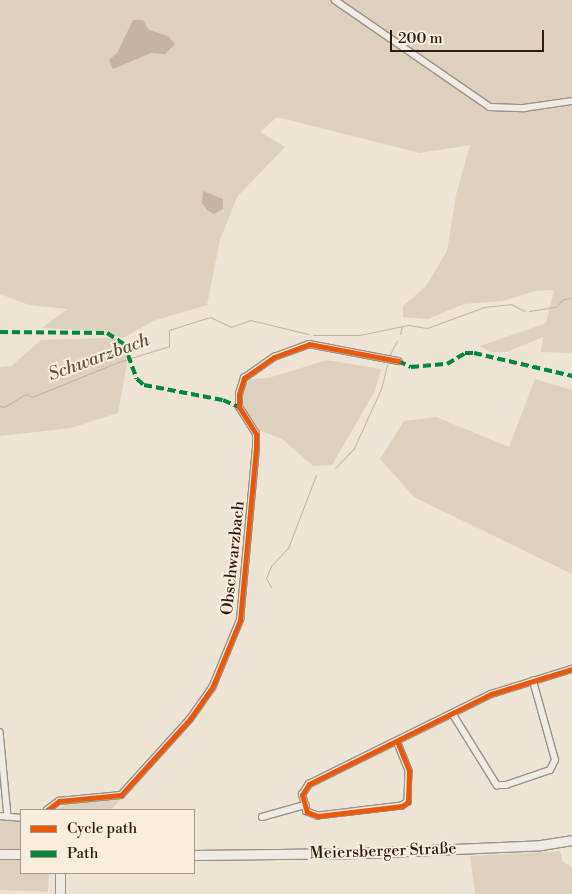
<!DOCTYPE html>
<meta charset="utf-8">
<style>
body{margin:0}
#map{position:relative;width:572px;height:894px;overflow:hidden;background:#ede4d6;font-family:"Libre Bodoni",serif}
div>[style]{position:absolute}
.green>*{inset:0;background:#dfd1bf}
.water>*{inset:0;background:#c4b4a3}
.stream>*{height:1px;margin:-0.5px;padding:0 0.5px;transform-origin:0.5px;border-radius:0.5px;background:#c4b4a3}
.roads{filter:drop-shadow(1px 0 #9a938a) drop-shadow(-1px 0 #9a938a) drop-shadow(0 1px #9a938a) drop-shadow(0 -1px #9a938a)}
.street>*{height:5.5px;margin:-2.75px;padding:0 2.75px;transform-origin:2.75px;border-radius:2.75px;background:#f0ebe4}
.secondary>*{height:9px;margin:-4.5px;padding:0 4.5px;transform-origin:4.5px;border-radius:4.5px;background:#f0ebe4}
.quiet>*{height:4px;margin-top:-2px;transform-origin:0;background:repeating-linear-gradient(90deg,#00873e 0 8px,transparent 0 12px)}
.cycleway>*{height:5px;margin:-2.5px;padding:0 2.5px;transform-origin:2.5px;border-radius:2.5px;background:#e8590c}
span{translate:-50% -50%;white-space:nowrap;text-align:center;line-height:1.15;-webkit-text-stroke:4px #f9eede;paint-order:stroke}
.street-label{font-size:16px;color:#2f1a12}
.water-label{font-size:18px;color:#635043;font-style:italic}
.legend{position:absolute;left:20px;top:809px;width:175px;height:65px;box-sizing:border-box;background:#f9eede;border:1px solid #a8998c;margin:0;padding:6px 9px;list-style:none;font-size:15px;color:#2f1a12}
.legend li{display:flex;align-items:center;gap:10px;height:25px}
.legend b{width:25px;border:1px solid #a8998c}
.scale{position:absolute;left:390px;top:30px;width:154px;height:22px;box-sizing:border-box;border:2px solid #2f1a12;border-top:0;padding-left:6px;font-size:15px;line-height:18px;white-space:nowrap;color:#2f1a12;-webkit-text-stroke:4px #f9eede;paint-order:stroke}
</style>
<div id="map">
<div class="green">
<i style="clip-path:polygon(0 0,572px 0,572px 353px,541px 352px,543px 337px,507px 352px,490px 352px,480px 346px,546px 323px,554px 290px,535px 291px,503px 301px,464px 304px,428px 319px,403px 317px,403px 306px,426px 286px,447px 251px,456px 195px,470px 145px,420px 153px,277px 117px,260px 132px,285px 147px,237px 197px,220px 240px,207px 305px,153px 321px,123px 338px,100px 331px,42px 328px,67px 309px,29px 305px,0 294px)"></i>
<i style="clip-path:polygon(103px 338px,115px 338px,125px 350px,127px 364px,118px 413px,71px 428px,0 436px,0 367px,11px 366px,41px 340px)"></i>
<i style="clip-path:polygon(327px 360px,381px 369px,375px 391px,332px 465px,313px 466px,282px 439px,259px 430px,243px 404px,243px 390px,250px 379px,268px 378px)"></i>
<i style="clip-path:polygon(535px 379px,572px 390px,572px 574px,414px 497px,380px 459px,404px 421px,436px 417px,509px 447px)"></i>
<i style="clip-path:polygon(120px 800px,111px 810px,56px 810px,69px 803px)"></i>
<i style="clip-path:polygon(0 818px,21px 821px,21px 873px,49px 873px,48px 892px,0 890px)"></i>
<i style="clip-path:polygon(560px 851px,563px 862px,572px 867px,572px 894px,475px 894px,470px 856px)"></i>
</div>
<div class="water">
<i style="clip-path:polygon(133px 20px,143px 20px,149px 30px,168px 36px,175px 44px,165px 54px,151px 53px,113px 69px,109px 60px,117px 53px)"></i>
<i style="clip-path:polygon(203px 191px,223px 199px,223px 209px,214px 214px,207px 210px,202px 203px)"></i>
</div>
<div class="stream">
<i style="left:529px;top:311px;width:26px;rotate:-9deg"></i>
<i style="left:555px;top:307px;width:12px;rotate:-42deg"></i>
<i style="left:564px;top:299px;width:8px;rotate:-7deg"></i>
<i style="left:400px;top:334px;width:8px;rotate:-76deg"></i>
<i style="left:313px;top:335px;width:46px"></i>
<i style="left:359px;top:335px;width:50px;rotate:-11.5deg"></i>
<i style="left:408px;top:325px;width:19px;rotate:9deg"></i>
<i style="left:427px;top:328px;width:61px;rotate:-20.2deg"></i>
<i style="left:484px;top:307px;width:27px;rotate:-6deg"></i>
<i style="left:511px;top:304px;width:15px;rotate:28deg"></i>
<i style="left:390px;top:354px;width:15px;rotate:-62deg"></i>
<i style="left:0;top:406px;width:4px;rotate:14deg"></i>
<i style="left:4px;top:407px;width:26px;rotate:-31deg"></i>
<i style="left:26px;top:394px;width:7px;rotate:27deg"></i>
<i style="left:32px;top:397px;width:93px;rotate:-22.1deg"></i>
<i style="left:118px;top:362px;width:53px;rotate:-17.4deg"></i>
<i style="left:169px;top:346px;width:16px;rotate:-90deg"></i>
<i style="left:169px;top:330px;width:43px;rotate:-17.6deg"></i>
<i style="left:210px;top:317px;width:23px;rotate:25deg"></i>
<i style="left:231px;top:327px;width:20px;rotate:-20deg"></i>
<i style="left:250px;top:320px;width:60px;rotate:13.6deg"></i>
<i style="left:335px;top:468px;width:28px;rotate:-46deg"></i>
<i style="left:354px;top:448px;width:65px;rotate:-65.4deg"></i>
<i style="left:381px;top:389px;width:25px;rotate:-76deg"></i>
<i style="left:271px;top:587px;width:10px;rotate:-119deg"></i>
<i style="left:266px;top:578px;width:13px;rotate:-67deg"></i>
<i style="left:271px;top:566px;width:25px;rotate:-47deg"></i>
<i style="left:288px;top:548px;width:78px;rotate:-69deg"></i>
</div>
<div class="roads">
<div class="street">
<i style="left:335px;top:0;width:188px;rotate:34.6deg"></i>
<i style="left:490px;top:107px;width:34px;rotate:2deg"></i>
<i style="left:524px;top:108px;width:49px;rotate:-8.3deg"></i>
<i style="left:453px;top:714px;width:84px;rotate:58.2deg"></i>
<i style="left:497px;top:785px;width:9px"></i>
<i style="left:506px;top:785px;width:46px;rotate:-18.8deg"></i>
<i style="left:550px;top:770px;width:11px;rotate:-63deg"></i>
<i style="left:555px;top:760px;width:82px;rotate:-105.6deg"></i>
<i style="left:0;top:732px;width:85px;rotate:84.6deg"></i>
<i style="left:397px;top:741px;width:32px;rotate:68deg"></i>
<i style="left:409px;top:771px;width:31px;rotate:92deg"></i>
<i style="left:408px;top:802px;width:7px;rotate:146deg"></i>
<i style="left:402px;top:806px;width:85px;rotate:173.2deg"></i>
<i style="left:318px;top:816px;width:12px;rotate:-160deg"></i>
<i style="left:307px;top:812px;width:18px;rotate:-106deg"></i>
<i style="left:302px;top:795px;width:13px;rotate:-58deg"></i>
<i style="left:309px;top:784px;width:203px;rotate:-26.3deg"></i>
<i style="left:491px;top:694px;width:85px;rotate:-17.2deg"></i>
<i style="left:47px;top:810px;width:15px;rotate:-37deg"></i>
<i style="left:59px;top:801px;width:62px;rotate:-5.5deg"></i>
<i style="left:121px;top:795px;width:103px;rotate:-47.8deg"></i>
<i style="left:190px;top:719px;width:38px;rotate:-55deg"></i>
<i style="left:212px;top:688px;width:74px;rotate:-67.6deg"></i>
<i style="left:240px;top:620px;width:174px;rotate:-84.7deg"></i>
<i style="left:256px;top:447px;width:13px;rotate:-90deg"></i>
<i style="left:256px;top:434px;width:32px;rotate:-122deg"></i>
<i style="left:239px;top:407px;width:13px;rotate:-90deg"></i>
<i style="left:239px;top:394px;width:17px;rotate:-73deg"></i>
<i style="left:244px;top:378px;width:37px;rotate:-35deg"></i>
<i style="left:274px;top:357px;width:37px;rotate:-20deg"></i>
<i style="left:309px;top:344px;width:91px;rotate:10.8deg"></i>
<i style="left:0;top:816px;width:21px;rotate:5deg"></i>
<i style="left:262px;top:817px;width:45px;rotate:-15.6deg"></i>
</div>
<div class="secondary">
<i style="left:0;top:854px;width:21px"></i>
<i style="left:194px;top:855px;width:167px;rotate:-0.7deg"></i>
<i style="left:361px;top:853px;width:180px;rotate:-2.5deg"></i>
<i style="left:541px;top:845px;width:31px;rotate:-9deg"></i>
<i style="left:60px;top:894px;width:21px;rotate:-90deg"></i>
</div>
</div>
<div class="quiet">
<i style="left:0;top:332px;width:107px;rotate:0.5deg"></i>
<i style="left:107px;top:333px;width:20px;rotate:33deg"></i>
<i style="left:124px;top:344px;width:37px;rotate:70deg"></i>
<i style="left:137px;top:379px;width:9px;rotate:41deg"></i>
<i style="left:144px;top:385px;width:80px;rotate:10.8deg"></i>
<i style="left:223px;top:400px;width:17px;rotate:24deg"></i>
<i style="left:398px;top:361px;width:14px;rotate:25deg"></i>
<i style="left:411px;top:367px;width:36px;rotate:-5deg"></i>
<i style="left:447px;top:364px;width:21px;rotate:-31deg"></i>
<i style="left:465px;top:353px;width:9px"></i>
<i style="left:474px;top:353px;width:101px;rotate:13.2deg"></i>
</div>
<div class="cycleway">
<i style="left:397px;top:741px;width:32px;rotate:68deg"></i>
<i style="left:409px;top:771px;width:31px;rotate:92deg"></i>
<i style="left:408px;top:802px;width:7px;rotate:146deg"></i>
<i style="left:402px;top:806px;width:85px;rotate:173.2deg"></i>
<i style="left:318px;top:816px;width:12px;rotate:-160deg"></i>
<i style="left:307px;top:812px;width:18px;rotate:-106deg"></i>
<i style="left:302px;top:795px;width:13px;rotate:-58deg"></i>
<i style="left:309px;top:784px;width:203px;rotate:-26.3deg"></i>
<i style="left:491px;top:694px;width:85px;rotate:-17.2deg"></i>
<i style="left:47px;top:810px;width:15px;rotate:-37deg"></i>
<i style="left:59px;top:801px;width:62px;rotate:-5.5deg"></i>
<i style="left:121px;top:795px;width:103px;rotate:-47.8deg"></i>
<i style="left:190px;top:719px;width:38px;rotate:-55deg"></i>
<i style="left:212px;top:688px;width:74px;rotate:-67.6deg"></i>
<i style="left:240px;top:620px;width:174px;rotate:-84.7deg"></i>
<i style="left:256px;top:447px;width:13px;rotate:-90deg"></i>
<i style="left:256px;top:434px;width:32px;rotate:-122deg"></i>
<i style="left:239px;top:407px;width:13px;rotate:-90deg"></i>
<i style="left:239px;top:394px;width:17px;rotate:-73deg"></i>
<i style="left:244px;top:378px;width:37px;rotate:-35deg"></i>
<i style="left:274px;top:357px;width:37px;rotate:-20deg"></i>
<i style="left:309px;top:344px;width:91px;rotate:10.8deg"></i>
</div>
<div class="street-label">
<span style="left:233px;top:558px;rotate:-84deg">Obschwarzbach</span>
<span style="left:383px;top:851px;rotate:-2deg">Meiersberger Straße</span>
</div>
<div class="water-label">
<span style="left:99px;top:358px;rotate:-20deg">Schwarzbach</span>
</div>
<ul class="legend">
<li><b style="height:6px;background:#e8590c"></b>Cycle path</li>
<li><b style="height:6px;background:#00873e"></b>Path</li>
</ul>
<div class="scale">200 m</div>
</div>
